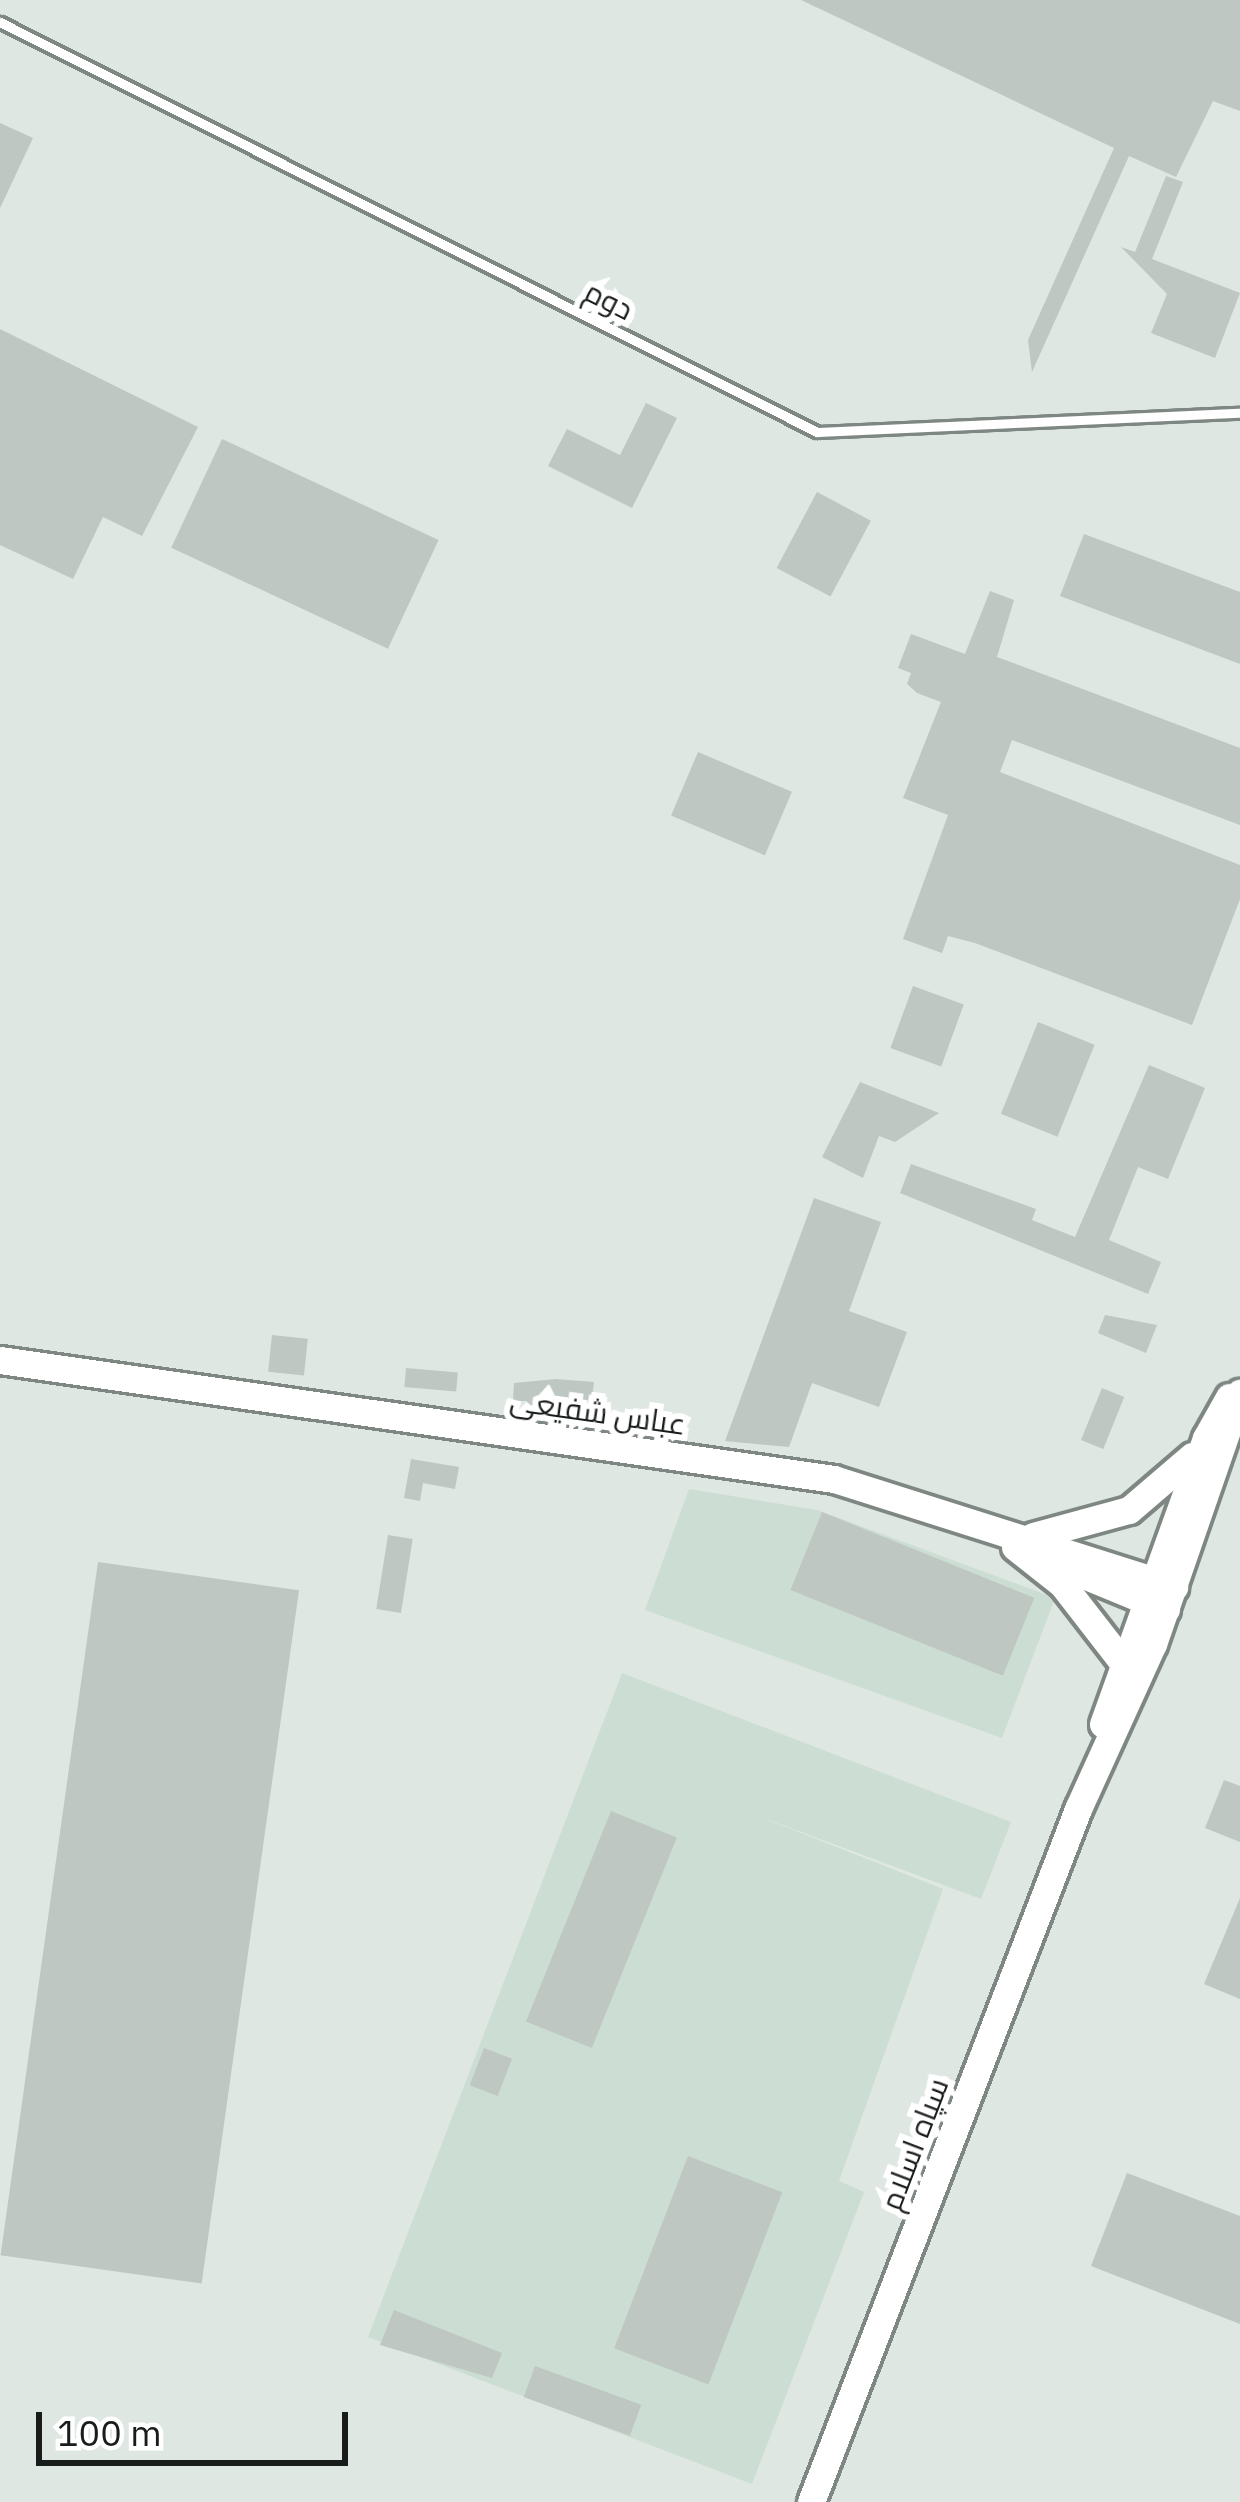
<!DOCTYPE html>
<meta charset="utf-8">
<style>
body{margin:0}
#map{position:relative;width:1240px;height:2502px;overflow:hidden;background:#dee7e2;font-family:"IBM Plex Sans",Cairo,sans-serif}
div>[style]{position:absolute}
.built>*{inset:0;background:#ccddd3}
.building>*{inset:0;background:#bec7c1;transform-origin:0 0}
.roads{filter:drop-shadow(3px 0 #7e8782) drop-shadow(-3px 0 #7e8782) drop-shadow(0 3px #7e8782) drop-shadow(0 -3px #7e8782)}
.service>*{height:9px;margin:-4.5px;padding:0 4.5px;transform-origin:4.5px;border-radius:4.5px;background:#fff}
.secondary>*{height:27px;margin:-13.5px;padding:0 13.5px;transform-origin:13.5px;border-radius:13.5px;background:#fff}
span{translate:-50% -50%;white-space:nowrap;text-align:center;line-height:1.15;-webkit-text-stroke:12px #fff;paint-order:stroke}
.street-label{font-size:30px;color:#181c1a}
.scale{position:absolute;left:36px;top:2412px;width:312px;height:54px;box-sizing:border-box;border:6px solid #181c1a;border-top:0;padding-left:15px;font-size:36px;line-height:42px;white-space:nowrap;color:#181c1a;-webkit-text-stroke:9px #fff;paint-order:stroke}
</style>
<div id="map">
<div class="built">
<i style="clip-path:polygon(689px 1489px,817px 1510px,1055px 1598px,1002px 1738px,645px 1610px)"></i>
<i style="clip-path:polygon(622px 1673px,1011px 1822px,981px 1899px,748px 1812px,943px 1889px,839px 2181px,864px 2192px,752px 2484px,368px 2337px)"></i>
</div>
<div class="building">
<i style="clip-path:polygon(801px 0,1240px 0,1240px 111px,1213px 101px,1176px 177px,1129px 156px,1032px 372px,1028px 340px,1114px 148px)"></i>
<i style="clip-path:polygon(0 123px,33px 138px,0 208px)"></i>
<i style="clip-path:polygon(1166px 176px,1183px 182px,1152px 259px,1240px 293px,1215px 358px,1151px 333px,1167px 294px,1121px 247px,1135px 252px)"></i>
<i style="clip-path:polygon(0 329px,198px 427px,142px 536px,103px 517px,73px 579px,0 545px)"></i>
<i style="clip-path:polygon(646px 403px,677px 418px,632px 508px,548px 466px,567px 429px,620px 455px)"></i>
<i style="left:222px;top:439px;width:239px;height:120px;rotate:25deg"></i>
<i style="left:817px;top:492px;width:61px;height:86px;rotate:28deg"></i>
<i style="clip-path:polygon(1084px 534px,1240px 592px,1240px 664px,1060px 596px)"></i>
<i style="clip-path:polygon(990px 591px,1014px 600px,997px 657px,1240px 748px,1240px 825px,1012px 740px,1000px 772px,1240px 865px,1240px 899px,1192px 1025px,975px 943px,948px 936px,942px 953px,903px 939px,948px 815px,903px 798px,941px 702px,917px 693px,907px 684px,911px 673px,898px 668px,911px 634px,965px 654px)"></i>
<i style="left:698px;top:752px;width:102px;height:69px;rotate:23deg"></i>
<i style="left:913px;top:986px;width:54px;height:66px;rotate:20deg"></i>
<i style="left:1038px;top:1022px;width:61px;height:99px;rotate:22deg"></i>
<i style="clip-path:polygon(1149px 1065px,1205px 1088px,1168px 1179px,1138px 1167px,1109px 1240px,1161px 1262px,1148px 1294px,900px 1193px,911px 1164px,1036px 1209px,1032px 1220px,1075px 1237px)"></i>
<i style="clip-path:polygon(860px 1082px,939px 1113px,895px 1142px,879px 1136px,863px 1178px,822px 1157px)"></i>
<i style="clip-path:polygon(814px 1198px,881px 1222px,849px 1311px,907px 1332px,879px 1407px,812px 1383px,789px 1447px,725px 1441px)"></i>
<i style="clip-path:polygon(1105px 1315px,1157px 1325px,1146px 1353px,1098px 1333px)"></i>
<i style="left:272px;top:1335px;width:36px;height:37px;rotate:6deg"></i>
<i style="left:406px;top:1368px;width:52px;height:19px;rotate:5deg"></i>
<i style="clip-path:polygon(556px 1379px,594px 1382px,591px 1412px,526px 1412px,527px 1401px,513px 1401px,514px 1383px)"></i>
<i style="left:1102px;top:1388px;width:24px;height:56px;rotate:22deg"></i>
<i style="clip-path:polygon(411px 1459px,459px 1467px,455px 1489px,423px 1483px,420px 1501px,404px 1498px)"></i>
<i style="left:822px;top:1512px;width:229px;height:84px;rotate:22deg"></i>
<i style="left:388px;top:1535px;width:25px;height:75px;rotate:9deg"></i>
<i style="left:98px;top:1562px;width:203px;height:700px;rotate:8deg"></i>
<i style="clip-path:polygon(1224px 1780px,1240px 1786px,1240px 1842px,1205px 1828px)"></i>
<i style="left:611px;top:1811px;width:71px;height:227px;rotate:22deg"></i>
<i style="clip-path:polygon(1240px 1898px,1240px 1999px,1204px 1984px)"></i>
<i style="left:484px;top:2048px;width:30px;height:40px;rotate:21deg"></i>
<i style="left:688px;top:2156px;width:101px;height:206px;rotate:21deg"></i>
<i style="clip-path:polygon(1127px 2173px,1240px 2216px,1240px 2324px,1091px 2266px)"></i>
<i style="clip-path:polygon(394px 2310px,502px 2353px,492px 2378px,380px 2345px)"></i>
<i style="left:535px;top:2366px;width:113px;height:33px;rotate:20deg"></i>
</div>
<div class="roads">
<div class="service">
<i style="left:0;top:22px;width:914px;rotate:26.65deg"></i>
<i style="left:817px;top:432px;width:423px;rotate:-2.6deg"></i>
</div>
<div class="secondary">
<i style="left:0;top:1360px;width:842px;rotate:8.12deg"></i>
<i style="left:834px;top:1479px;width:357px;rotate:17.6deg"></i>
<i style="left:1033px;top:1536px;width:99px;rotate:-15.2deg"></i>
<i style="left:1129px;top:1510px;width:83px;rotate:-40.6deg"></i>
<i style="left:1015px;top:1547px;width:60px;rotate:38.2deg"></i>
<i style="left:1062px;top:1584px;width:96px;rotate:52.2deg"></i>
<i style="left:1069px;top:1569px;width:105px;rotate:22.4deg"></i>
<i style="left:1103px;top:1724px;width:304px;rotate:-70.2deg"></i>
<i style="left:1206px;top:1438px;width:47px;rotate:-60.7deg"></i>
<i style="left:811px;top:2502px;width:743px;rotate:-68.93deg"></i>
<i style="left:1078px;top:1809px;width:181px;rotate:-65.6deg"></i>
<i style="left:1153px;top:1644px;width:266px;rotate:-70.9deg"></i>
</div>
</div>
<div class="street-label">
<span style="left:609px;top:300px;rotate:27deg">دوم</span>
<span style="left:598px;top:1412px;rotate:8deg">عباس شفیعی</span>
<span style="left:914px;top:2144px;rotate:-69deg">سپاه اسلام</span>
</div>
<div class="scale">100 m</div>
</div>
